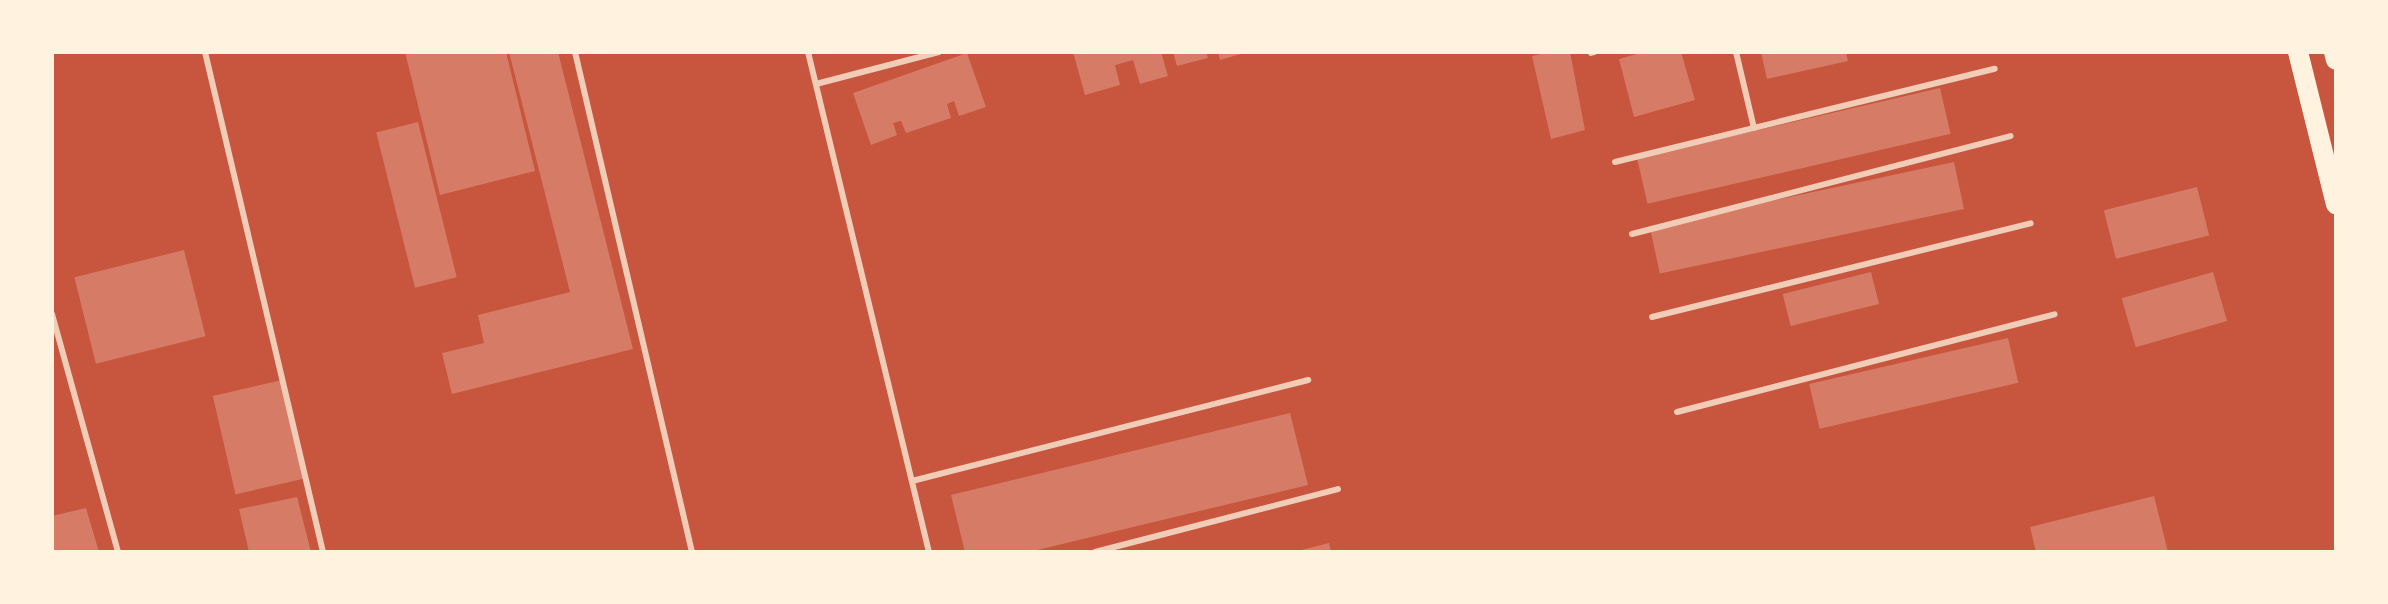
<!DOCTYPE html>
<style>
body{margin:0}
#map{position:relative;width:2388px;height:604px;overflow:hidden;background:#c8553d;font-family:"Open Sans",sans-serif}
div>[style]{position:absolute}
.building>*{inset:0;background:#d67c66;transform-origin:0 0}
.service>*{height:6px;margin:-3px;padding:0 3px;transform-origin:3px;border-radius:3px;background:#f1ccb7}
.primary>*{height:20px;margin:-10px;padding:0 10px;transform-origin:10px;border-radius:10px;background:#fff3e0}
span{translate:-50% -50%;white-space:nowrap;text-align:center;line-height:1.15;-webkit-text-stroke:6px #fff3e0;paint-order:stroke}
.frame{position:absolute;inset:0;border:54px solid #fff3e0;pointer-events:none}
</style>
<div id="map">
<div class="building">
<i style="clip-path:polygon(405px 52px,506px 52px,535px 171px,440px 195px)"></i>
<i style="clip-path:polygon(509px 52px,558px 52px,633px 349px,452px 394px,442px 353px,484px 343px,478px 315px,570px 292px)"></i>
<i style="clip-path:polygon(1073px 52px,1161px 52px,1168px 76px,1140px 84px,1133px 60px,1115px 65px,1120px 85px,1085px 95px)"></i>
<i style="clip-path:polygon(1173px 52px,1206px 52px,1208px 58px,1177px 66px)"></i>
<i style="clip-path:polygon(1218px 52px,1244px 52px,1244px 53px,1220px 60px)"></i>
<i style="clip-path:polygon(1550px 52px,1570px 52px,1585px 130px,1551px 139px,1532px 56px)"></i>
<i style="clip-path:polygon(1644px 52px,1681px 52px,1695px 100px,1634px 117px,1619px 59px)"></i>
<i style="clip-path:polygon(1761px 52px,1846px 52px,1848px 61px,1767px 79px)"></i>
<i style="clip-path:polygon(967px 53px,986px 107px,959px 116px,954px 101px,947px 104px,951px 118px,906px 133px,901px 121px,893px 123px,897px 135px,871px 145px,853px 93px)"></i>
<i style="left:1940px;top:88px;width:47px;height:311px;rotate:77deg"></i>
<i style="left:418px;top:122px;width:160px;height:43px;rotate:76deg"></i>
<i style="left:1954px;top:162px;width:48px;height:311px;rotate:78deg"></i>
<i style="left:2197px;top:187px;width:50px;height:96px;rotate:76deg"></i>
<i style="left:184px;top:250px;width:89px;height:113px;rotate:76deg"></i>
<i style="left:1871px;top:272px;width:33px;height:91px;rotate:76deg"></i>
<i style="left:2213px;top:272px;width:51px;height:95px;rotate:74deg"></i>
<i style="left:2008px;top:338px;width:46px;height:204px;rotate:77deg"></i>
<i style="left:282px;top:380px;width:101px;height:71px;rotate:77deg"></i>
<i style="clip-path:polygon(1290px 413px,1308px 485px,1029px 552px,965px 552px,951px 495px)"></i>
<i style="clip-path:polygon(2154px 496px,2168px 552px,2036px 552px,2030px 527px)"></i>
<i style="clip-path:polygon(297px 497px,311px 552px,249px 552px,239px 509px)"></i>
<i style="clip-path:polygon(86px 508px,99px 552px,52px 552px,52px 516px)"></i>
<i style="clip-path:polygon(1329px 543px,1331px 552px,1298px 552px,1298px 551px)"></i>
</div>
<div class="service">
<i style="left:205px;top:52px;width:514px;rotate:76.72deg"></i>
<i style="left:575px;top:52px;width:514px;rotate:76.83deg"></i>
<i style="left:808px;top:52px;width:514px;rotate:76.4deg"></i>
<i style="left:1736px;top:52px;width:78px;rotate:76.7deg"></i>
<i style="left:1591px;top:53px;width:3px;rotate:-18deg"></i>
<i style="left:816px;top:84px;width:127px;rotate:-14.6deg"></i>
<i style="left:1615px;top:162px;width:391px;rotate:-13.8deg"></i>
<i style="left:1632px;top:234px;width:391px;rotate:-14.5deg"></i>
<i style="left:52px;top:314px;width:247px;rotate:74.5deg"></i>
<i style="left:1652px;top:317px;width:390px;rotate:-13.9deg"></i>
<i style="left:1677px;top:412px;width:390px;rotate:-14.5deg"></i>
<i style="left:912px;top:481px;width:409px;rotate:-14.3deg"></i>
<i style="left:1095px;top:552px;width:251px;rotate:-14.5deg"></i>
</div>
<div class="primary">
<i style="left:2298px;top:52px;width:157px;rotate:76deg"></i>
<i style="left:2334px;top:52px;width:8px;rotate:76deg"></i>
</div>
<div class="frame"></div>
</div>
